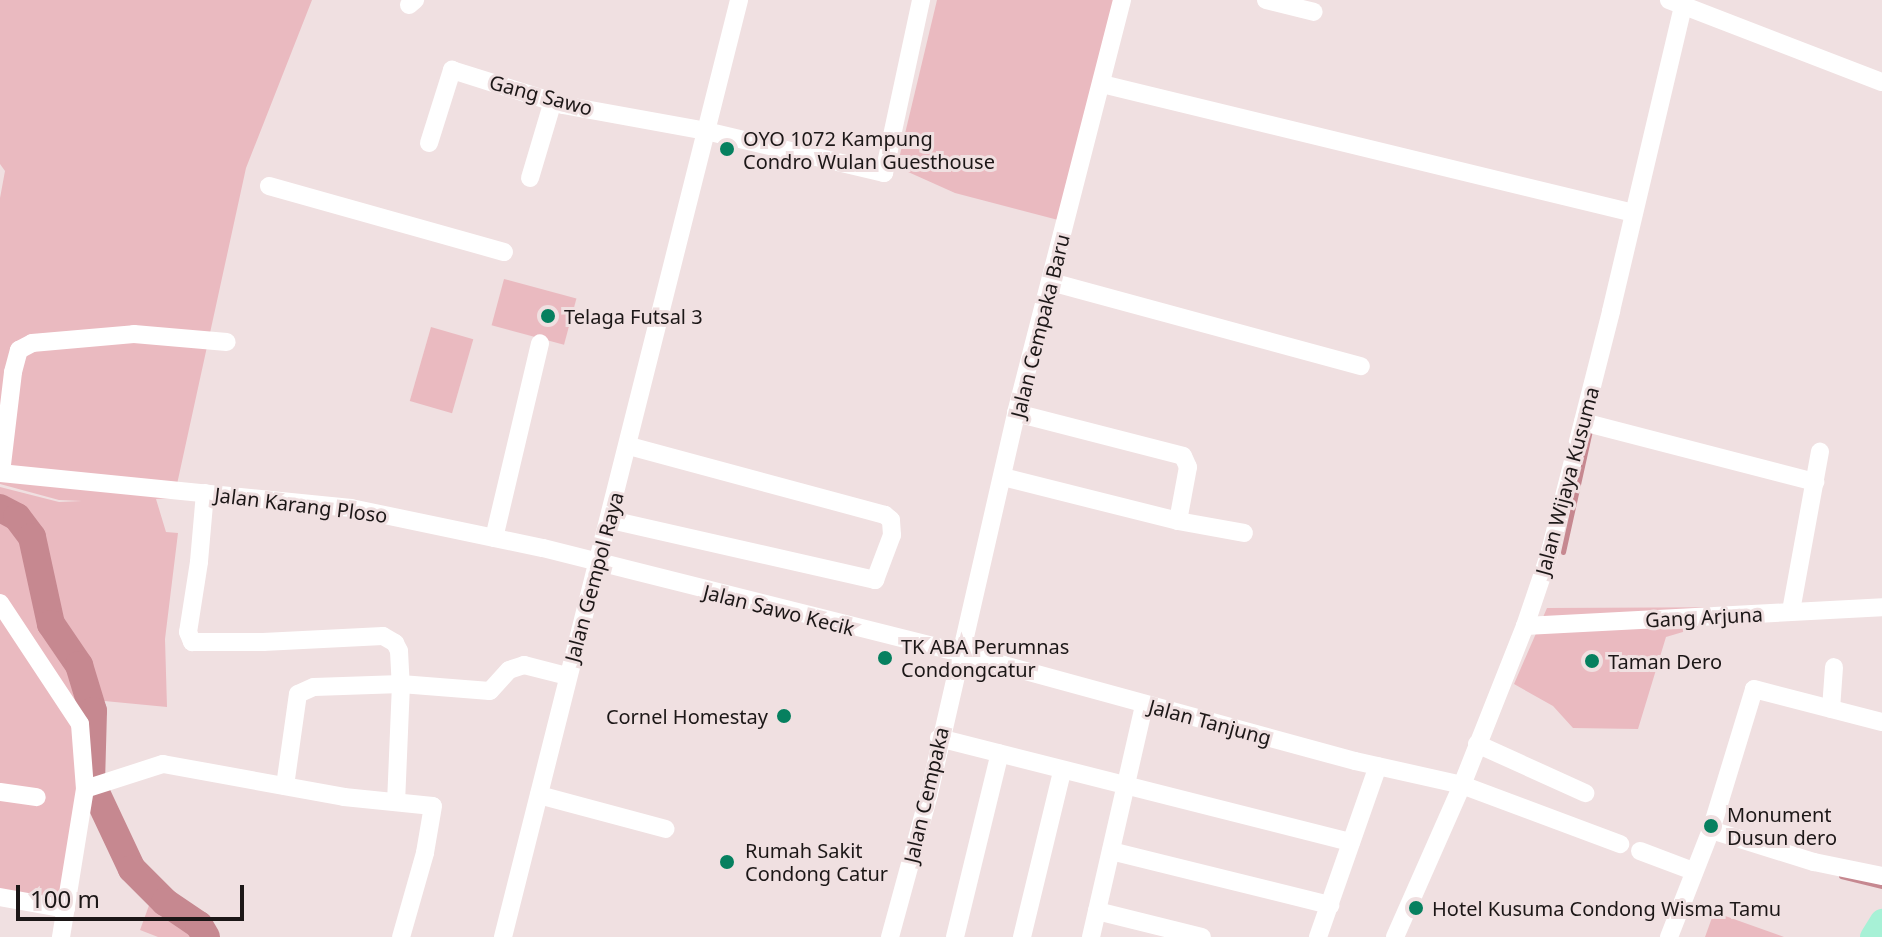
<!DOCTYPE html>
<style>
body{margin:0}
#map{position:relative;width:1882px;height:937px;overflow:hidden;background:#f0e0e1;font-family:"Noto Sans",sans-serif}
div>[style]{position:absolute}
.green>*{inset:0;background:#eabac0;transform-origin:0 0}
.stream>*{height:5px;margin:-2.5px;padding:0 2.5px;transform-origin:2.5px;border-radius:2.5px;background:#c68890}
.river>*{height:28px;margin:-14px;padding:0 14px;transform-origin:14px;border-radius:14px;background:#c68890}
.minor>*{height:18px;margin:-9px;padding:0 9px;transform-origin:9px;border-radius:9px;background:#fff}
.major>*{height:24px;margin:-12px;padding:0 12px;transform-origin:12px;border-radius:12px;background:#a7f1d6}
.dots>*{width:22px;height:22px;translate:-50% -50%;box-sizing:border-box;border:4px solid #f0e0e1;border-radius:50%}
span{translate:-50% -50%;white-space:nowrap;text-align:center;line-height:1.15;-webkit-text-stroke:6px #f0e0e1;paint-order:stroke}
.street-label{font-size:20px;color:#1c1717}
.poi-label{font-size:20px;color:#1c1717}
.left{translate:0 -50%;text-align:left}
.right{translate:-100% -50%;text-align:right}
.scale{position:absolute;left:16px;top:885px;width:228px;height:36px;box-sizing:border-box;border:4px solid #1c1717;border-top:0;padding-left:10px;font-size:24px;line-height:28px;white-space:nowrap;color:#1c1717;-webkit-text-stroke:6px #f0e0e1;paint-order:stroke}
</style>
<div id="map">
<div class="green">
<i style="clip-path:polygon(0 0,312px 0,246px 168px,174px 498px,156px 499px,166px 532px,178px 533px,165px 639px,167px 707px,94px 700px,93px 711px,87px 703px,82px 786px,64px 904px,0 893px,0 487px,59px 502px,82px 501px,59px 500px,0 484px,0 198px,5px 171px,0 164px)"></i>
<i style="clip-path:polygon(937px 0,1114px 0,1062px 221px,955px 193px,897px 167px)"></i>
<i style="left:504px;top:279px;width:75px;height:48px;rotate:15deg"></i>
<i style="left:431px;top:327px;width:44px;height:77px;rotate:16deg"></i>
<i style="clip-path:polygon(1767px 607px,1666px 637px,1638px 729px,1573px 728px,1553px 706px,1514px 684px,1547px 608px)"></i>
<i style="clip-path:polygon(151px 900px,196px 929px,202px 937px,158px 937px,140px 930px)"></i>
<i style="clip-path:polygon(1714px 912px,1784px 937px,1705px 937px)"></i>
</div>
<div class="stream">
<i style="left:1563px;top:552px;width:125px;rotate:-77.5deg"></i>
<i style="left:1841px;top:876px;width:42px;rotate:13.7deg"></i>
</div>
<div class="river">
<i style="left:0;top:508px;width:19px;rotate:28deg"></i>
<i style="left:17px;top:517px;width:25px;rotate:53deg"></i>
<i style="left:32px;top:537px;width:89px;rotate:77.7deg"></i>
<i style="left:51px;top:624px;width:50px;rotate:55.7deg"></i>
<i style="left:79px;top:665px;width:48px;rotate:73.1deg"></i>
<i style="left:93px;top:711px;width:71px;rotate:91.6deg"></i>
<i style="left:91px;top:782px;width:96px;rotate:64.8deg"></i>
<i style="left:132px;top:869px;width:47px;rotate:45deg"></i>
<i style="left:165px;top:902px;width:41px;rotate:34.1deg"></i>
<i style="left:199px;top:925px;width:14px;rotate:60deg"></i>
</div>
<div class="minor">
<i style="left:1266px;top:0;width:49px;rotate:14deg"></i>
<i style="left:1669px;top:0;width:228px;rotate:21.1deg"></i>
<i style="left:409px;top:5px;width:8px;rotate:-40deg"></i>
<i style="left:1102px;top:84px;width:546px;rotate:13.65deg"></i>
<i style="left:429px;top:143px;width:77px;rotate:-72.5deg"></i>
<i style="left:452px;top:70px;width:116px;rotate:17.5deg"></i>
<i style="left:563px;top:105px;width:145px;rotate:10.3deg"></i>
<i style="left:706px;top:131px;width:183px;rotate:13.3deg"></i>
<i style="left:884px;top:173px;width:177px;rotate:-77.9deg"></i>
<i style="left:530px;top:178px;width:80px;rotate:-73.4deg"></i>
<i style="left:269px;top:186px;width:244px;rotate:15.7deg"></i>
<i style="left:1051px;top:282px;width:321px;rotate:15.2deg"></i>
<i style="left:1016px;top:413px;width:172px;rotate:14.4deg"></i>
<i style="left:1183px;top:456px;width:12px;rotate:66deg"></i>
<i style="left:1188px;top:467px;width:55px;rotate:100.5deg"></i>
<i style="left:1583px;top:422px;width:240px;rotate:14.5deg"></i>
<i style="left:0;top:473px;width:353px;rotate:5.7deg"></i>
<i style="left:351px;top:508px;width:196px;rotate:11.8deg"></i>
<i style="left:543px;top:548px;width:430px;rotate:14.1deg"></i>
<i style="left:960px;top:653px;width:409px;rotate:15.3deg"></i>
<i style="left:1355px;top:761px;width:110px;rotate:12.6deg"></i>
<i style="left:1462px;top:785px;width:169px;rotate:20.5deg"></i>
<i style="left:1px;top:473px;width:102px;rotate:-83.2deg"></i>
<i style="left:13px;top:372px;width:23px;rotate:-75deg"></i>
<i style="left:19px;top:350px;width:15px;rotate:-28deg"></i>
<i style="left:32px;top:343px;width:102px;rotate:-5deg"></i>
<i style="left:134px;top:334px;width:93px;rotate:4.9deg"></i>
<i style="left:1003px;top:477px;width:180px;rotate:14.1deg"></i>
<i style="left:1178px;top:521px;width:67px;rotate:10.3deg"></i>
<i style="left:205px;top:493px;width:69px;rotate:95deg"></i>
<i style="left:199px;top:562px;width:71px;rotate:98.9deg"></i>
<i style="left:188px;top:632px;width:11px;rotate:68deg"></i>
<i style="left:192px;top:642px;width:71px"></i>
<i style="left:263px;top:642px;width:120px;rotate:-2.9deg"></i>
<i style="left:383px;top:636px;width:14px;rotate:30deg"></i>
<i style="left:395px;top:643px;width:9px;rotate:63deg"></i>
<i style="left:399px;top:651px;width:33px;rotate:87deg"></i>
<i style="left:401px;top:684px;width:89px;rotate:4.5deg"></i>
<i style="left:490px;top:691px;width:28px;rotate:-48deg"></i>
<i style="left:509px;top:670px;width:16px;rotate:-18deg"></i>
<i style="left:524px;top:665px;width:44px;rotate:14.3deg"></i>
<i style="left:611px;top:520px;width:271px;rotate:12.8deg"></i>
<i style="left:875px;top:580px;width:48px;rotate:-69.3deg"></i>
<i style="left:892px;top:535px;width:15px;rotate:-94deg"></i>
<i style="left:891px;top:520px;width:8px;rotate:-140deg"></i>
<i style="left:885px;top:515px;width:265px;rotate:-164.9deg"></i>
<i style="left:494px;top:538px;width:200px;rotate:-76.7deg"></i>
<i style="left:0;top:603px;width:145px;rotate:56.5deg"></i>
<i style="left:80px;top:724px;width:65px;rotate:85.6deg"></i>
<i style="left:1791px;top:611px;width:162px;rotate:-79.7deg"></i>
<i style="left:1525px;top:626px;width:358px;rotate:-3deg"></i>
<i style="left:1831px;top:709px;width:42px;rotate:-85.9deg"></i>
<i style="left:939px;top:738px;width:425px;rotate:14.2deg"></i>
<i style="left:1477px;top:744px;width:119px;rotate:24.4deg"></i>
<i style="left:285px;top:786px;width:93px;rotate:-82deg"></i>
<i style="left:298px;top:694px;width:17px;rotate:-24deg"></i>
<i style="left:314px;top:687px;width:87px;rotate:-2deg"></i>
<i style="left:401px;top:684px;width:117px;rotate:92.4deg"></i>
<i style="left:0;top:792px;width:37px;rotate:8deg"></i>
<i style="left:539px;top:795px;width:131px;rotate:15deg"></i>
<i style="left:1711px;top:830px;width:108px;rotate:17.3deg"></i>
<i style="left:1814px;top:862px;width:69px;rotate:11.6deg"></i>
<i style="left:1111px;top:851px;width:226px;rotate:13.9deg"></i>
<i style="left:1640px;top:851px;width:57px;rotate:20.7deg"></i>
<i style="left:0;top:897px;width:67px;rotate:10.3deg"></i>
<i style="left:1097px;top:911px;width:108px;rotate:13.9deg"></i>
<i style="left:61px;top:937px;width:150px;rotate:-80.8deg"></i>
<i style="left:85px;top:789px;width:82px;rotate:-17.8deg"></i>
<i style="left:163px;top:764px;width:184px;rotate:10.3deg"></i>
<i style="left:344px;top:797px;width:89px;rotate:5.8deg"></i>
<i style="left:433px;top:806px;width:48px;rotate:99.7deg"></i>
<i style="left:425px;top:853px;width:87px;rotate:105.9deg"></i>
<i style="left:503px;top:937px;width:966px;rotate:-75.86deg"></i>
<i style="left:890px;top:937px;width:148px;rotate:-74.7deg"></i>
<i style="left:929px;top:794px;width:391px;rotate:-77.1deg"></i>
<i style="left:1016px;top:413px;width:426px;rotate:-75.6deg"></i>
<i style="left:955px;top:937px;width:189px;rotate:-76.3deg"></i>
<i style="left:1022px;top:937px;width:170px;rotate:-76.4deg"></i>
<i style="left:1091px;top:937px;width:238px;rotate:-77.1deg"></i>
<i style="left:1318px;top:937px;width:181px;rotate:-70.7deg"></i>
<i style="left:1395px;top:937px;width:166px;rotate:-66.2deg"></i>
<i style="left:1462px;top:785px;width:171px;rotate:-68.4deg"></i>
<i style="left:1525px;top:626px;width:75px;rotate:-71.3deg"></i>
<i style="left:1549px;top:555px;width:252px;rotate:-75.7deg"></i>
<i style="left:1611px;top:311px;width:312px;rotate:-76.7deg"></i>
<i style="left:1669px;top:937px;width:115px;rotate:-68.6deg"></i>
<i style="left:1711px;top:830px;width:147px;rotate:-73deg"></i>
<i style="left:1754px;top:689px;width:132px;rotate:14.5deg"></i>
</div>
<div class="major">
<i style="left:1872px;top:937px;width:19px;rotate:-58deg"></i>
</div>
<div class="dots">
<i style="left:727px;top:149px;background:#06805f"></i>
<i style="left:548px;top:316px;background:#06805f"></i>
<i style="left:885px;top:658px;background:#06805f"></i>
<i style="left:1592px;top:661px;background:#06805f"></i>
<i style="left:784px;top:716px;background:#06805f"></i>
<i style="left:1711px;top:826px;background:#06805f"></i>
<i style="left:727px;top:862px;background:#06805f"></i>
<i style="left:1416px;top:908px;background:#06805f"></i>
</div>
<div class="street-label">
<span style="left:541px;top:95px;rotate:15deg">Gang Sawo</span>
<span style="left:1040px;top:326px;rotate:-76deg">Jalan Cempaka Baru</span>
<span style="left:1567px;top:481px;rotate:-75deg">Jalan Wijaya Kusuma</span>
<span style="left:301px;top:505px;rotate:7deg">Jalan Karang Ploso</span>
<span style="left:594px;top:577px;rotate:-75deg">Jalan Gempol Raya</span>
<span style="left:779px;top:610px;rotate:14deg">Jalan Sawo Kecik</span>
<span style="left:1704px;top:617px;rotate:-3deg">Gang Arjuna</span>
<span style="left:1210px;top:722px;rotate:15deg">Jalan Tanjung</span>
<span style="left:926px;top:795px;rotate:-77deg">Jalan Cempaka</span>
</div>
<div class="poi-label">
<span class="left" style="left:743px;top:150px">OYO 1072 Kampung<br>Condro Wulan Guesthouse</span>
<span class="left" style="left:564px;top:316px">Telaga Futsal 3</span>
<span class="left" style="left:901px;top:658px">TK ABA Perumnas<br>Condongcatur</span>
<span class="left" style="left:1608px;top:661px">Taman Dero</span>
<span class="right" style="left:768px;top:716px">Cornel Homestay</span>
<span class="left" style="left:1727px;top:826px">Monument<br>Dusun dero</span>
<span class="left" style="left:745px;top:862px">Rumah Sakit<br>Condong Catur</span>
<span class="left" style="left:1432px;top:908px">Hotel Kusuma Condong Wisma Tamu</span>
</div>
<div class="scale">100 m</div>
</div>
